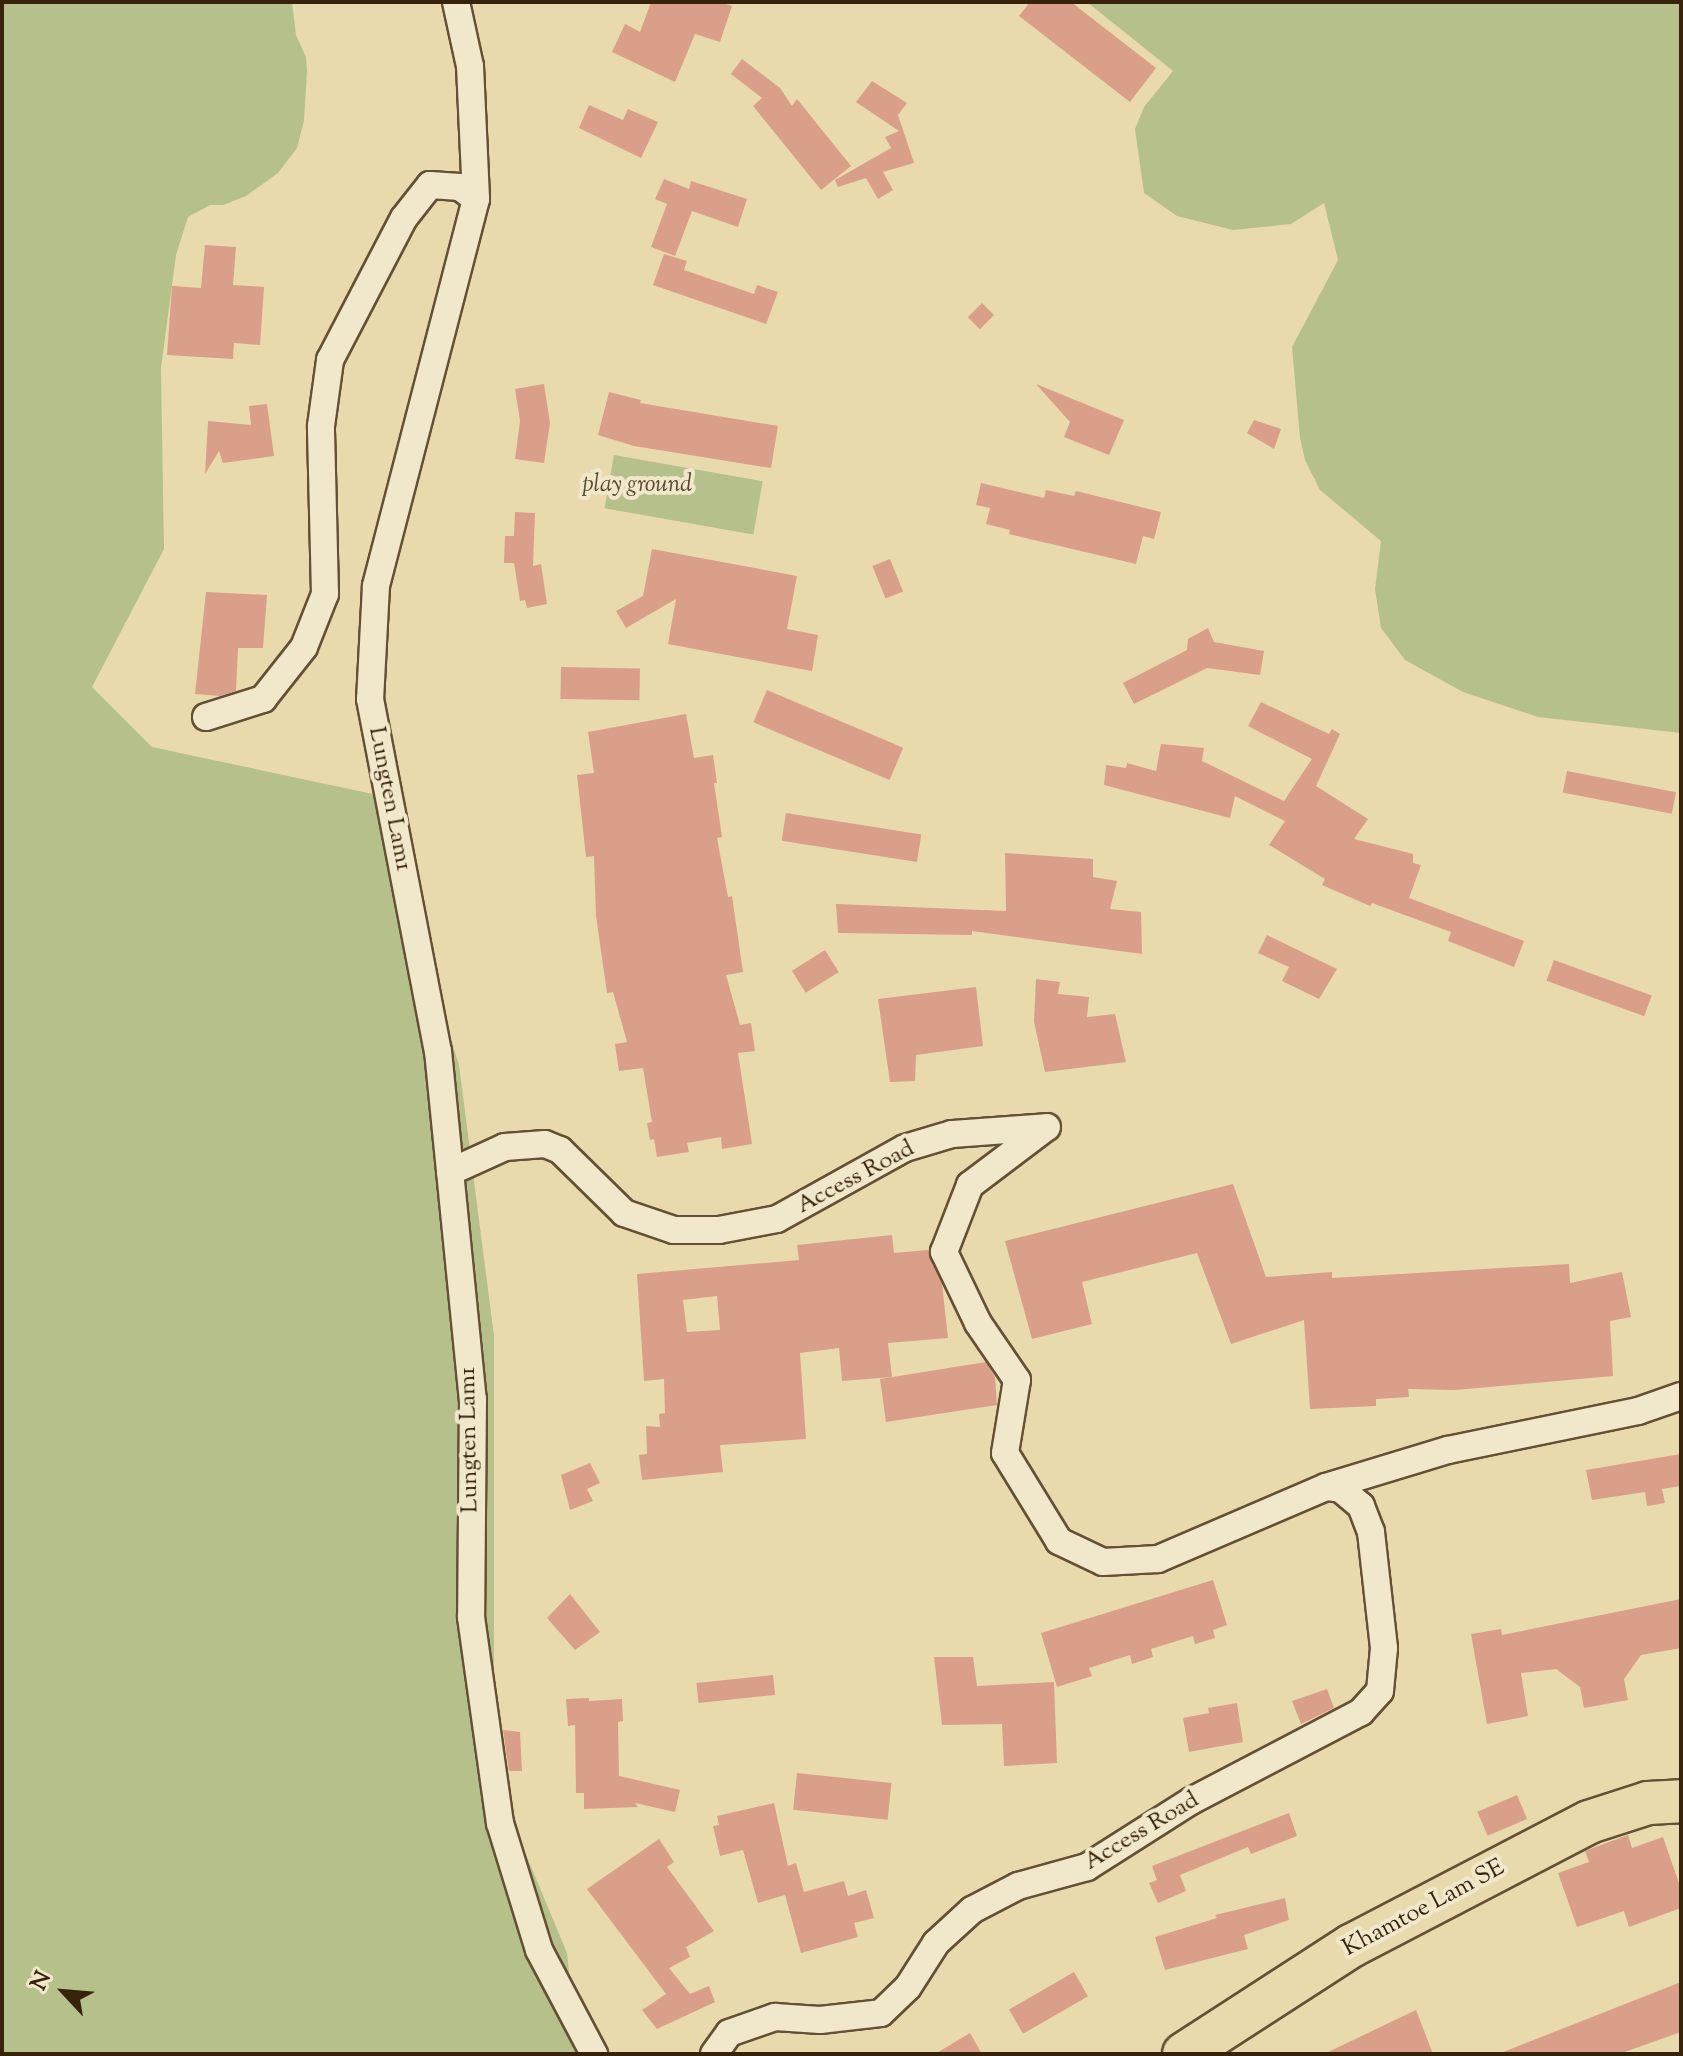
<!DOCTYPE html>
<style>
body{margin:0}
#map{position:relative;width:1683px;height:2056px;overflow:hidden;background:#e9daae;font-family:"Sorts Mill Goudy",serif}
div>[style]{position:absolute}
.green>*{inset:0;background:#b6c08a;transform-origin:0 0}
.building>*{inset:0;background:#da9f88;transform-origin:0 0}
.roads{filter:drop-shadow(2px 0 #645034) drop-shadow(-2px 0 #645034) drop-shadow(0 2px #645034) drop-shadow(0 -2px #645034)}
.minor>*{height:26px;margin:-13px;padding:0 13px;transform-origin:13px;border-radius:13px;background:#f1e7ca}
.primary>*{height:42px;margin:-21px;padding:0 21px;transform-origin:21px;border-radius:21px;background:#e9daae}
span{translate:-50% -50%;white-space:nowrap;text-align:center;line-height:1.15;-webkit-text-stroke:8px #f1e7ca;paint-order:stroke}
.park-label{font-size:24px;color:#574a2c;font-style:italic}
.street-label{font-size:24px;color:#37220c}
.frame{position:absolute;inset:0;border:4px solid #37220c;pointer-events:none}
.north{position:absolute;left:24px;top:1952px;width:80px;height:80px;-webkit-text-stroke:6px #f1e7ca;paint-order:stroke;rotate:296deg;font-size:22px;font-weight:700;line-height:32px;text-align:center;color:#37220c}
.north::after{content:'';display:block;margin:auto;width:28px;height:36px;background:#37220c;clip-path:polygon(50% 0,100% 100%,50% 72%,0 100%)}
</style>
<div id="map">
<div class="green">
<i style="clip-path:polygon(2px 2px,292px 2px,296px 35px,306px 57px,307px 71px,304px 121px,297px 148px,278px 173px,246px 196px,223px 205px,210px 205px,188px 217px,176px 255px,161px 368px,164px 549px,92px 687px,152px 747px,373px 794px,459px 1065px,494px 1336px,494px 1710px,505px 1804px,567px 1953px,578px 2054px,2px 2054px)"></i>
<i style="clip-path:polygon(1087px 2px,1681px 2px,1681px 733px,1538px 717px,1463px 692px,1405px 660px,1381px 628px,1375px 589px,1381px 541px,1320px 490px,1305px 460px,1300px 438px,1292px 347px,1338px 260px,1324px 203px,1291px 224px,1233px 230px,1177px 216px,1144px 193px,1135px 129px,1144px 107px,1173px 71px)"></i>
<i style="left:614px;top:455px;width:151px;height:54px;rotate:10deg"></i>
</div>
<div class="building">
<i style="clip-path:polygon(651px 2px,720px 2px,732px 6px,720px 42px,695px 34px,675px 82px,612px 52px,625px 24px,640px 32px)"></i>
<i style="clip-path:polygon(1030px 2px,1071px 2px,1156px 68px,1130px 102px,1019px 16px)"></i>
<i style="clip-path:polygon(742px 59px,780px 88px,792px 106px,797px 99px,851px 166px,821px 190px,753px 106px,762px 98px,731px 74px)"></i>
<i style="clip-path:polygon(872px 81px,907px 103px,898px 115px,914px 163px,883px 172px,893px 190px,878px 199px,866px 178px,838px 187px,835px 180px,891px 148px,885px 137px,899px 131px,856px 102px)"></i>
<i style="clip-path:polygon(589px 105px,623px 120px,628px 109px,658px 122px,641px 158px,579px 128px)"></i>
<i style="clip-path:polygon(664px 179px,689px 189px,691px 181px,747px 199px,738px 227px,692px 211px,675px 256px,651px 247px,667px 204px,655px 199px)"></i>
<i style="clip-path:polygon(205px 245px,236px 247px,233px 285px,264px 287px,260px 345px,234px 343px,233px 359px,167px 355px,172px 286px,201px 288px)"></i>
<i style="clip-path:polygon(664px 254px,687px 261px,684px 270px,754px 294px,757px 285px,778px 292px,766px 324px,653px 285px)"></i>
<i style="left:982px;top:303px;width:17px;height:20px;rotate:45deg"></i>
<i style="clip-path:polygon(544px 384px,550px 423px,544px 463px,515px 459px,520px 421px,515px 389px)"></i>
<i style="clip-path:polygon(1036px 384px,1124px 420px,1109px 455px,1064px 437px,1070px 422px)"></i>
<i style="clip-path:polygon(609px 392px,641px 400px,640px 403px,778px 426px,771px 468px,634px 446px,598px 435px)"></i>
<i style="clip-path:polygon(267px 404px,274px 456px,223px 463px,219px 451px,205px 474px,208px 421px,251px 425px,249px 406px)"></i>
<i style="clip-path:polygon(1254px 420px,1281px 429px,1274px 449px,1247px 433px)"></i>
<i style="clip-path:polygon(981px 483px,1044px 498px,1046px 490px,1074px 496px,1076px 491px,1161px 512px,1154px 539px,1143px 536px,1136px 564px,1009px 534px,1010px 530px,986px 524px,990px 508px,976px 505px)"></i>
<i style="clip-path:polygon(515px 512px,535px 513px,533px 566px,541px 564px,547px 604px,527px 608px,525px 600px,520px 601px,514px 563px,504px 563px,505px 536px,514px 536px)"></i>
<i style="clip-path:polygon(652px 549px,797px 576px,787px 629px,818px 635px,812px 671px,668px 644px,676px 599px,626px 628px,616px 611px,643px 596px)"></i>
<i style="left:890px;top:559px;width:35px;height:19px;rotate:68deg"></i>
<i style="clip-path:polygon(206px 592px,267px 595px,263px 648px,238px 648px,236px 691px,220px 696px,195px 694px)"></i>
<i style="clip-path:polygon(1208px 628px,1214px 642px,1264px 651px,1260px 675px,1207px 668px,1134px 704px,1123px 683px,1187px 650px,1188px 639px)"></i>
<i style="left:561px;top:667px;width:79px;height:32px;rotate:1deg"></i>
<i style="left:767px;top:690px;width:148px;height:35px;rotate:23deg"></i>
<i style="clip-path:polygon(1261px 702px,1329px 734px,1332px 729px,1340px 734px,1316px 786px,1368px 819px,1354px 839px,1413px 854px,1413px 863px,1421px 865px,1409px 898px,1524px 941px,1514px 967px,1448px 941px,1451px 932px,1372px 903px,1370px 906px,1322px 885px,1325px 879px,1269px 845px,1285px 821px,1235px 796px,1230px 818px,1104px 785px,1106px 765px,1126px 768px,1127px 763px,1156px 771px,1161px 744px,1204px 748px,1202px 761px,1284px 801px,1312px 759px,1248px 726px)"></i>
<i style="clip-path:polygon(686px 714px,694px 758px,713px 755px,717px 783px,714px 783px,722px 837px,717px 838px,728px 897px,732px 896px,743px 972px,726px 975px,740px 1025px,751px 1023px,755px 1051px,738px 1053px,752px 1144px,722px 1149px,721px 1137px,687px 1143px,689px 1152px,657px 1157px,654px 1139px,650px 1140px,647px 1123px,652px 1122px,643px 1068px,619px 1071px,615px 1044px,627px 1042px,613px 992px,607px 993px,596px 916px,594px 856px,586px 857px,577px 775px,594px 773px,588px 732px)"></i>
<i style="left:1567px;top:771px;width:111px;height:22px;rotate:11deg"></i>
<i style="left:786px;top:813px;width:137px;height:28px;rotate:9deg"></i>
<i style="clip-path:polygon(1005px 853px,1093px 859px,1093px 877px,1117px 881px,1110px 909px,1141px 912px,1142px 954px,972px 931px,972px 935px,838px 933px,836px 904px,1006px 911px)"></i>
<i style="clip-path:polygon(1267px 935px,1337px 969px,1319px 999px,1282px 981px,1289px 967px,1258px 953px)"></i>
<i style="left:825px;top:950px;width:26px;height:39px;rotate:58deg"></i>
<i style="left:1554px;top:960px;width:104px;height:22px;rotate:20deg"></i>
<i style="clip-path:polygon(1036px 979px,1060px 982px,1058px 994px,1089px 997px,1087px 1017px,1115px 1014px,1126px 1062px,1045px 1072px,1034px 1022px)"></i>
<i style="clip-path:polygon(976px 987px,983px 1046px,916px 1055px,915px 1081px,890px 1082px,878px 999px)"></i>
<i style="clip-path:polygon(1233px 1184px,1266px 1277px,1332px 1272px,1332px 1278px,1569px 1264px,1570px 1283px,1622px 1272px,1631px 1317px,1610px 1321px,1613px 1376px,1455px 1390px,1408px 1389px,1409px 1397px,1376px 1399px,1376px 1406px,1310px 1409px,1304px 1320px,1231px 1344px,1197px 1253px,1082px 1282px,1092px 1324px,1032px 1339px,1005px 1241px)"></i>
<i style="clip-path:polygon(evenodd,892px 1235px,894px 1253px,928px 1250px,942px 1284px,948px 1338px,888px 1343px,892px 1377px,842px 1381px,839px 1348px,800px 1353px,806px 1439px,720px 1445px,723px 1472px,642px 1480px,639px 1455px,647px 1454px,646px 1426px,660px 1427px,659px 1414px,665px 1413px,664px 1379px,644px 1381px,637px 1274px,799px 1260px,797px 1245px,892px 1235px,717px 1296px,720px 1330px,687px 1332px,683px 1300px,717px 1296px)"></i>
<i style="clip-path:polygon(986px 1362px,995px 1377px,997px 1405px,886px 1422px,880px 1379px)"></i>
<i style="clip-path:polygon(1681px 1454px,1681px 1486px,1662px 1489px,1665px 1503px,1647px 1506px,1645px 1492px,1592px 1500px,1586px 1470px)"></i>
<i style="clip-path:polygon(590px 1463px,600px 1483px,587px 1489px,593px 1501px,570px 1510px,561px 1475px)"></i>
<i style="clip-path:polygon(1213px 1580px,1227px 1625px,1213px 1630px,1215px 1638px,1195px 1644px,1193px 1636px,1151px 1649px,1153px 1657px,1132px 1664px,1130px 1655px,1089px 1668px,1092px 1676px,1057px 1687px,1041px 1633px)"></i>
<i style="clip-path:polygon(570px 1594px,600px 1632px,575px 1650px,547px 1618px)"></i>
<i style="clip-path:polygon(1681px 1599px,1681px 1648px,1641px 1655px,1624px 1679px,1628px 1700px,1584px 1708px,1580px 1687px,1556px 1669px,1521px 1673px,1528px 1716px,1487px 1724px,1471px 1634px,1501px 1629px,1502px 1635px)"></i>
<i style="clip-path:polygon(934px 1657px,973px 1657px,977px 1686px,1054px 1682px,1057px 1763px,1004px 1766px,1002px 1724px,942px 1725px)"></i>
<i style="left:773px;top:1675px;width:20px;height:77px;rotate:84deg"></i>
<i style="clip-path:polygon(1327px 1689px,1334px 1708px,1301px 1724px,1292px 1701px)"></i>
<i style="clip-path:polygon(589px 1698px,589px 1701px,622px 1699px,623px 1721px,618px 1722px,619px 1776px,680px 1790px,675px 1812px,635px 1803px,638px 1807px,584px 1809px,584px 1793px,576px 1793px,575px 1725px,568px 1726px,566px 1699px)"></i>
<i style="clip-path:polygon(1237px 1703px,1243px 1742px,1189px 1752px,1183px 1718px,1209px 1713px,1208px 1708px)"></i>
<i style="clip-path:polygon(503px 1730px,520px 1732px,522px 1771px,509px 1771px)"></i>
<i style="left:797px;top:1773px;width:95px;height:37px;rotate:6deg"></i>
<i style="left:1517px;top:1795px;width:26px;height:43px;rotate:67deg"></i>
<i style="clip-path:polygon(774px 1803px,788px 1866px,796px 1863px,804px 1892px,844px 1881px,848px 1896px,866px 1890px,874px 1918px,854px 1923px,858px 1937px,801px 1953px,785px 1895px,758px 1903px,743px 1850px,720px 1856px,713px 1826px,719px 1825px,717px 1816px)"></i>
<i style="clip-path:polygon(1289px 1813px,1297px 1836px,1251px 1854px,1248px 1847px,1180px 1875px,1186px 1891px,1158px 1903px,1149px 1883px,1157px 1880px,1152px 1866px)"></i>
<i style="clip-path:polygon(1628px 1835px,1632px 1848px,1663px 1837px,1681px 1889px,1681px 1908px,1629px 1927px,1624px 1911px,1577px 1927px,1558px 1873px,1589px 1862px,1585px 1851px)"></i>
<i style="clip-path:polygon(659px 1839px,674px 1862px,667px 1867px,714px 1931px,686px 1947px,690px 1957px,669px 1968px,690px 1994px,709px 1986px,715px 2002px,657px 2029px,642px 2010px,666px 1994px,587px 1889px)"></i>
<i style="clip-path:polygon(1285px 1898px,1289px 1920px,1244px 1935px,1248px 1949px,1165px 1970px,1155px 1937px,1217px 1918px,1215px 1915px)"></i>
<i style="left:1074px;top:1972px;width:28px;height:75px;rotate:60deg"></i>
<i style="clip-path:polygon(1681px 1982px,1681px 2032px,1619px 2054px,1498px 2054px)"></i>
<i style="clip-path:polygon(1416px 2010px,1433px 2054px,1324px 2054px)"></i>
<i style="clip-path:polygon(970px 2033px,982px 2054px,935px 2054px)"></i>
</div>
<div class="roads">
<div class="minor">
<i style="left:456px;top:2px;width:66px;rotate:77.7deg"></i>
<i style="left:470px;top:66px;width:133px;rotate:87.4deg"></i>
<i style="left:206px;top:717px;width:60px;rotate:-17.5deg"></i>
<i style="left:263px;top:699px;width:66px;rotate:-51.7deg"></i>
<i style="left:304px;top:647px;width:57px;rotate:-68.4deg"></i>
<i style="left:325px;top:594px;width:168px;rotate:-91.4deg"></i>
<i style="left:321px;top:426px;width:67px;rotate:-82.2deg"></i>
<i style="left:330px;top:360px;width:160px;rotate:-62.5deg"></i>
<i style="left:404px;top:218px;width:42px;rotate:-51.8deg"></i>
<i style="left:430px;top:185px;width:30px;rotate:4deg"></i>
<i style="left:460px;top:187px;width:20px;rotate:37deg"></i>
<i style="left:476px;top:199px;width:400px;rotate:104.5deg"></i>
<i style="left:376px;top:586px;width:113px;rotate:93deg"></i>
<i style="left:370px;top:699px;width:359px;rotate:79.1deg"></i>
<i style="left:438px;top:1051px;width:350px;rotate:84.3deg"></i>
<i style="left:473px;top:1399px;width:218px;rotate:90.5deg"></i>
<i style="left:471px;top:1617px;width:208px;rotate:82deg"></i>
<i style="left:500px;top:1823px;width:133px;rotate:72.9deg"></i>
<i style="left:539px;top:1950px;width:118px;rotate:62.1deg"></i>
<i style="left:450px;top:1172px;width:60px;rotate:-24.4deg"></i>
<i style="left:505px;top:1147px;width:40px;rotate:-4.3deg"></i>
<i style="left:545px;top:1144px;width:16px;rotate:22deg"></i>
<i style="left:560px;top:1150px;width:90px;rotate:44.5deg"></i>
<i style="left:624px;top:1213px;width:53px;rotate:18.8deg"></i>
<i style="left:674px;top:1230px;width:45px"></i>
<i style="left:719px;top:1230px;width:59px;rotate:-10.7deg"></i>
<i style="left:777px;top:1219px;width:146px;rotate:-29deg"></i>
<i style="left:905px;top:1148px;width:49px;rotate:-16.6deg"></i>
<i style="left:952px;top:1134px;width:95px;rotate:-4.2deg"></i>
<i style="left:1326px;top:1487px;width:127px;rotate:-16.9deg"></i>
<i style="left:1448px;top:1450px;width:194px;rotate:-11.6deg"></i>
<i style="left:1638px;top:1411px;width:46px;rotate:-19.2deg"></i>
<i style="left:714px;top:2054px;width:26px;rotate:-54deg"></i>
<i style="left:729px;top:2033px;width:49px;rotate:-19.2deg"></i>
<i style="left:775px;top:2017px;width:45px;rotate:3.8deg"></i>
<i style="left:820px;top:2020px;width:61px;rotate:-6.5deg"></i>
<i style="left:881px;top:2013px;width:37px;rotate:-44deg"></i>
<i style="left:908px;top:1987px;width:52px;rotate:-57.5deg"></i>
<i style="left:936px;top:1943px;width:49px;rotate:-42.5deg"></i>
<i style="left:972px;top:1910px;width:52px;rotate:-27.6deg"></i>
<i style="left:1018px;top:1886px;width:72px;rotate:-15.4deg"></i>
<i style="left:1087px;top:1867px;width:123px;rotate:-32.4deg"></i>
<i style="left:1191px;top:1801px;width:192px;rotate:-27.6deg"></i>
<i style="left:1361px;top:1712px;width:28px;rotate:-48deg"></i>
<i style="left:1380px;top:1691px;width:43px;rotate:-84.7deg"></i>
<i style="left:1384px;top:1648px;width:117px;rotate:-96.4deg"></i>
<i style="left:1371px;top:1532px;width:28px;rotate:-111deg"></i>
<i style="left:1361px;top:1506px;width:26px;rotate:-140deg"></i>
<i style="left:1341px;top:1489px;width:15px;rotate:-172deg"></i>
<i style="left:1326px;top:1487px;width:183px;rotate:156.8deg"></i>
<i style="left:1158px;top:1559px;width:55px;rotate:176.9deg"></i>
<i style="left:1103px;top:1562px;width:49px;rotate:-154.5deg"></i>
<i style="left:1059px;top:1541px;width:103px;rotate:-121.5deg"></i>
<i style="left:1005px;top:1453px;width:74px;rotate:-80.7deg"></i>
<i style="left:1017px;top:1380px;width:69px;rotate:-124.4deg"></i>
<i style="left:978px;top:1323px;width:79px;rotate:-115.6deg"></i>
<i style="left:944px;top:1252px;width:72px;rotate:-68.8deg"></i>
<i style="left:970px;top:1185px;width:96px;rotate:-37deg"></i>
</div>
<div class="primary">
<i style="left:1184px;top:2054px;width:199px;rotate:-32.9deg"></i>
<i style="left:1351px;top:1946px;width:268px;rotate:-27.5deg"></i>
<i style="left:1589px;top:1822px;width:62px;rotate:-17.9deg"></i>
<i style="left:1648px;top:1803px;width:33px;rotate:-3deg"></i>
</div>
</div>
<div class="park-label">
<span style="left:637px;top:486px">play ground</span>
</div>
<div class="street-label">
<span style="left:389px;top:799px;rotate:79deg">Lungten Lam1</span>
<span style="left:856px;top:1178px;rotate:-28deg">Access Road</span>
<span style="left:470px;top:1440px;rotate:-91deg">Lungten Lam1</span>
<span style="left:1142px;top:1832px;rotate:-31deg">Access Road</span>
<span style="left:1424px;top:1909px;rotate:-28deg">Khamtoe Lam SE</span>
</div>
<div class="frame"></div>
<div class="north">N</div>
</div>
